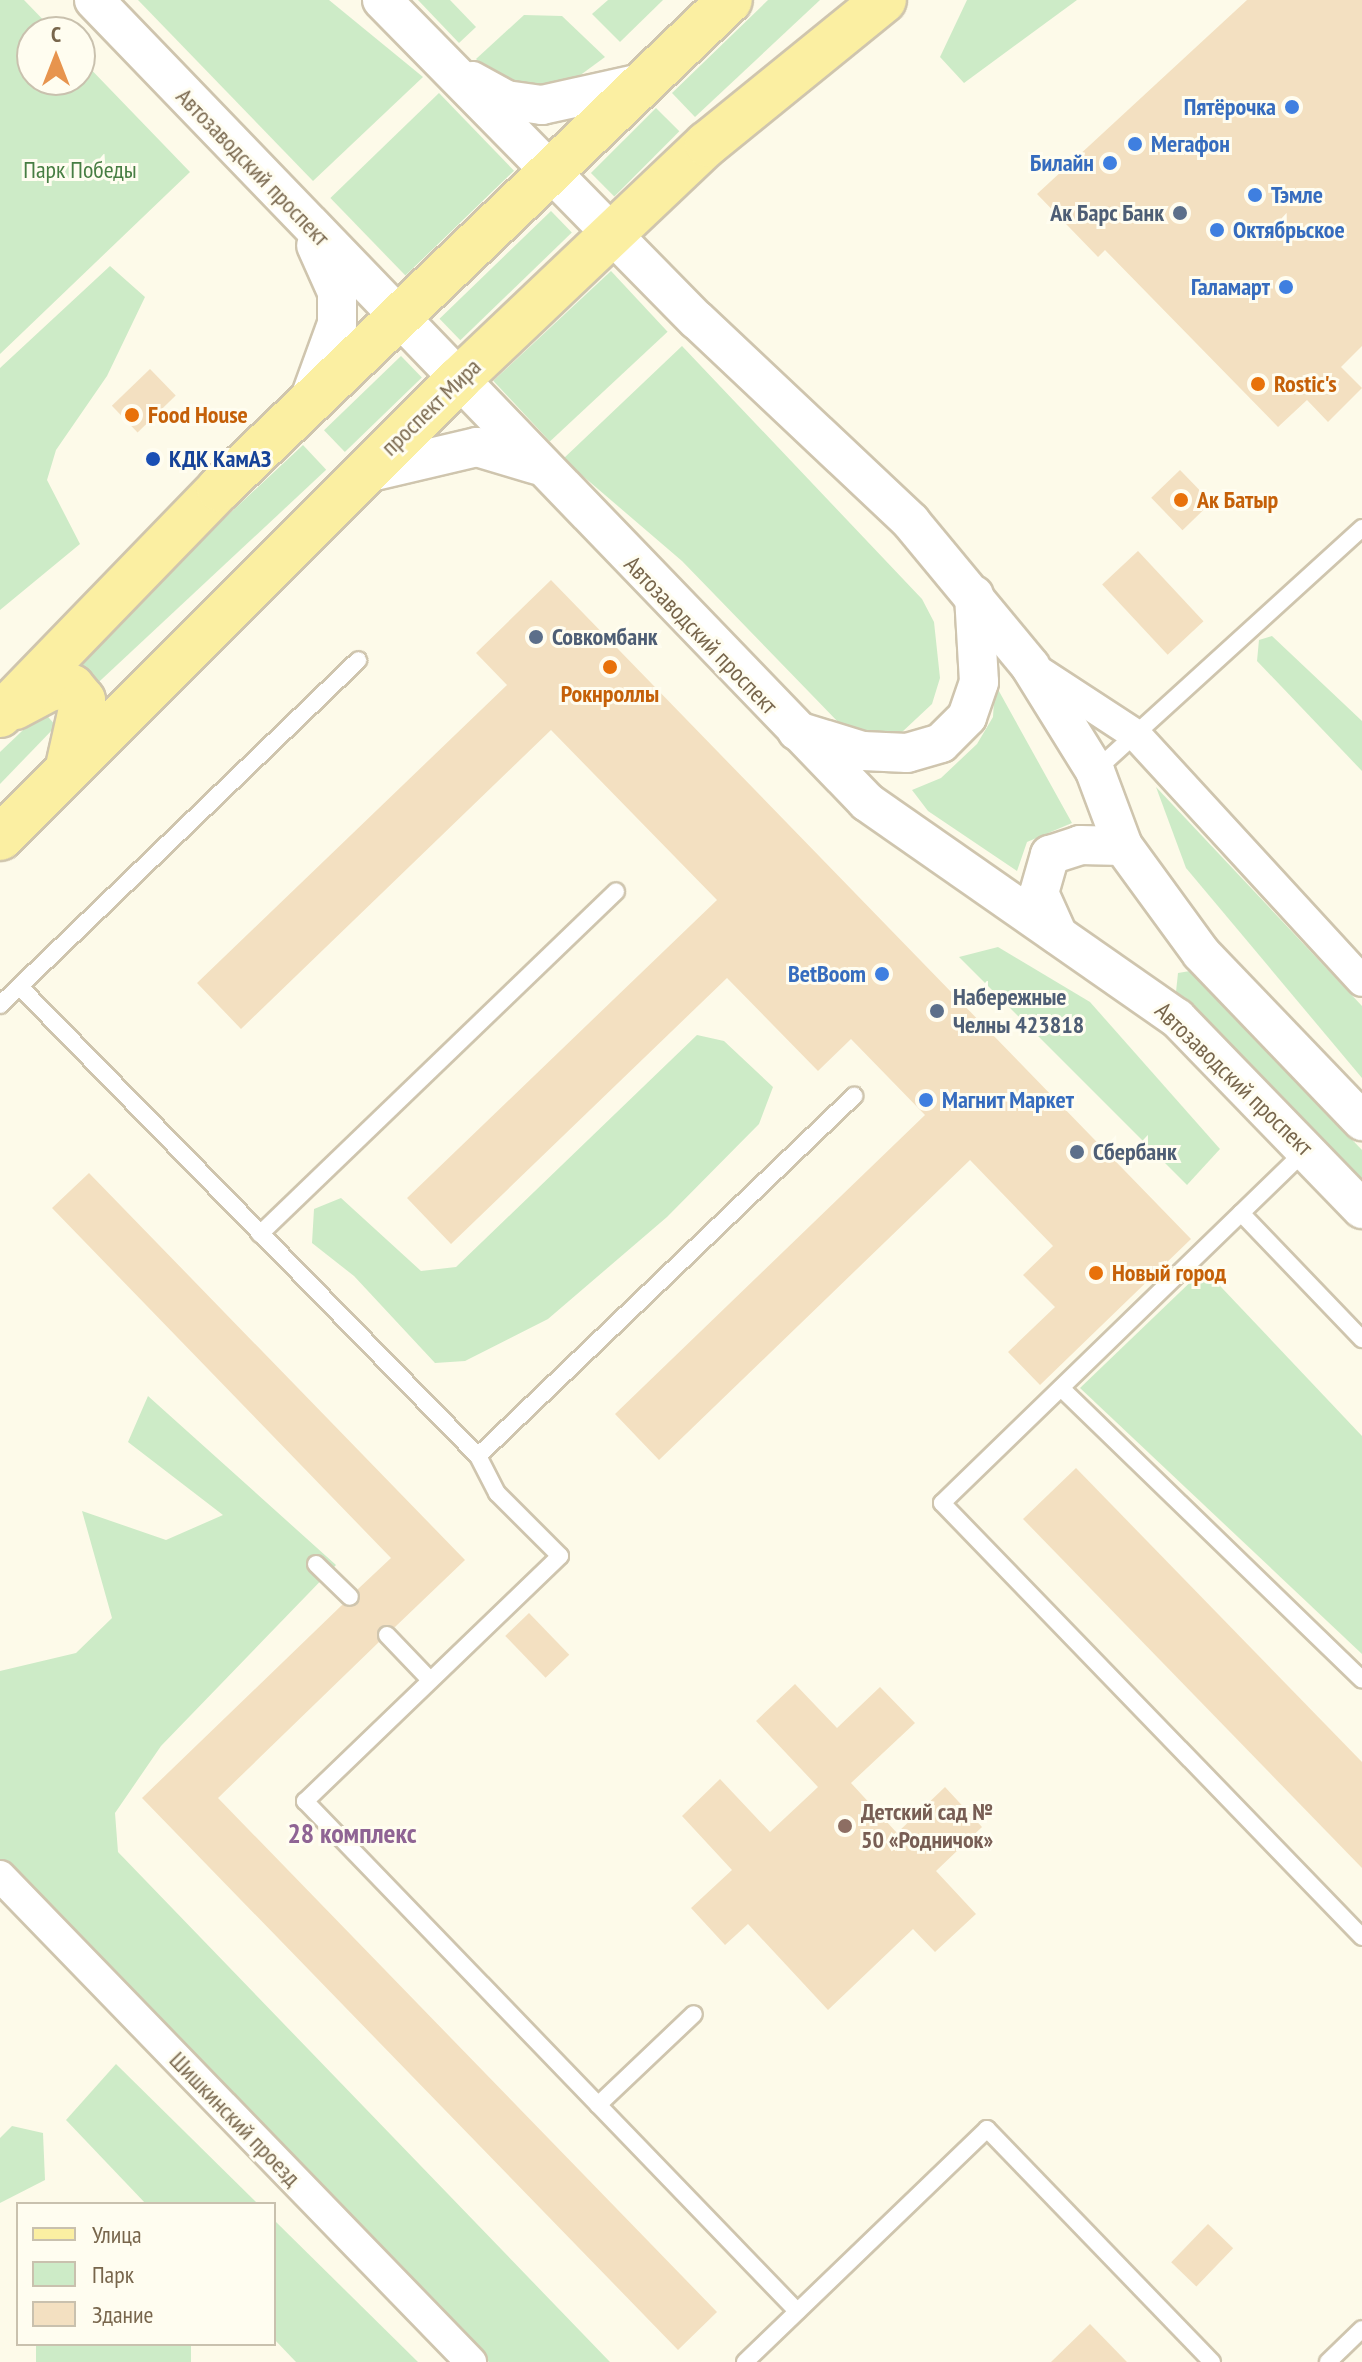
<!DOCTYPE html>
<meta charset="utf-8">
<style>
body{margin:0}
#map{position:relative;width:1362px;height:2362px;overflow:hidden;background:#fdfae9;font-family:"PT Sans Narrow",sans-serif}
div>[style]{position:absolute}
.green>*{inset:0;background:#cdebc7;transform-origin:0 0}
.building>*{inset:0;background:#f3e0c1;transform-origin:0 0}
.roads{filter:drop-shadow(2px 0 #cfc5ae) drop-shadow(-2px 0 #cfc5ae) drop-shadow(0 2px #cfc5ae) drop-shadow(0 -2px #cfc5ae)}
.service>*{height:16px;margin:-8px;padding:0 8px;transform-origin:8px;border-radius:8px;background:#fff}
.minor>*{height:30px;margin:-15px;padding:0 15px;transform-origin:15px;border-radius:15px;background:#fff}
.tertiary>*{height:38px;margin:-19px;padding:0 19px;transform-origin:19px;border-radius:19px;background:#fff}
.primary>*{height:44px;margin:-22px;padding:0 22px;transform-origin:22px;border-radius:22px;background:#fbefa2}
.dots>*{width:22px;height:22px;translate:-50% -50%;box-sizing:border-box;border:4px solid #fffdf0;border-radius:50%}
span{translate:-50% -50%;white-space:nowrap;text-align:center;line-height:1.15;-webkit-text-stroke:6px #fffdf0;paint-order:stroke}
.shop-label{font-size:24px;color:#366cbe;font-weight:700}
.right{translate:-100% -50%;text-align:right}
.left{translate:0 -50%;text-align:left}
.street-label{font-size:24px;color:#78664c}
.park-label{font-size:24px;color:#477e43}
.service-label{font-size:24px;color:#4e5e75;font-weight:700}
.food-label{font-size:24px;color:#c56008;font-weight:700}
.transit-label{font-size:24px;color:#164399;font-weight:700}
.education-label{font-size:24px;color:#785e54;font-weight:700}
.quarter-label{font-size:28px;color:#8f6494;font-weight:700}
.legend{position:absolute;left:16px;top:2202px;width:260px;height:144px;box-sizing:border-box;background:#fffdf0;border:2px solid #c9c1ae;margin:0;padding:10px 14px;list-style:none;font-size:24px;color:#78664c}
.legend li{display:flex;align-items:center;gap:16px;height:40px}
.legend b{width:40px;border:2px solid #c9c1ae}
.north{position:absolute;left:16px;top:16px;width:80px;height:80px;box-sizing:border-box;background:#fffdf0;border:2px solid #c9c1ae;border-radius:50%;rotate:0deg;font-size:22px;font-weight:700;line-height:32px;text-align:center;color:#78664c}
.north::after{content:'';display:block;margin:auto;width:28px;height:36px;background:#e7944e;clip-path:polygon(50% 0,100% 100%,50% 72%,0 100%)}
</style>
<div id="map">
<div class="green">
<i style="clip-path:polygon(0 0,24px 0,55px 32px,32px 32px,32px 80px,80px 80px,80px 58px,190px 172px,0 354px)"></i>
<i style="clip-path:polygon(138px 0,329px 0,423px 77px,313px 181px)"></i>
<i style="clip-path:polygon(418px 0,450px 0,476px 27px,459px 43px)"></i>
<i style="clip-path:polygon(608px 0,663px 0,620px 42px,592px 14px)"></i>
<i style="clip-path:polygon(768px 0,820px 0,695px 117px,672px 93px)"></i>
<i style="clip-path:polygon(967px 0,1077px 0,964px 83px,940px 57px)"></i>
<i style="clip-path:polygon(524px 15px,562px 16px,605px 57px,560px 90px,501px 83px,476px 59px)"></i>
<i style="left:439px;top:93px;width:108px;height:151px;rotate:46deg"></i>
<i style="left:656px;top:108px;width:33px;height:92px;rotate:45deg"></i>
<i style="left:551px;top:211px;width:30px;height:155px;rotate:46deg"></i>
<i style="clip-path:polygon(110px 266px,145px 297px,107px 376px,56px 450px,47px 480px,80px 544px,0 610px,0 368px)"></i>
<i style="left:611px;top:271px;width:83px;height:161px;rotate:47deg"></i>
<i style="clip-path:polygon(682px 346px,922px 599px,934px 622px,940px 678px,932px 704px,901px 733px,882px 737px,841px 725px,682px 561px,563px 459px)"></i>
<i style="left:401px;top:356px;width:30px;height:107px;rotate:46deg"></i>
<i style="left:303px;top:445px;width:34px;height:338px;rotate:47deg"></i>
<i style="clip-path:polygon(1272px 636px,1362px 721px,1362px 771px,1257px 661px,1259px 640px)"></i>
<i style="clip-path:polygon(995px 684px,1072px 823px,1027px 842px,1017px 871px,928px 811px,912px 790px,941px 778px,977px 744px,993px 717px)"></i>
<i style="clip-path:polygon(43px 711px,56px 726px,0 784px,0 752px)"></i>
<i style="clip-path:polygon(1156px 787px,1362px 1006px,1362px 1078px,1186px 868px)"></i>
<i style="clip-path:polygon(998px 947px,1090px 1002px,1220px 1149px,1187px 1185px,959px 957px)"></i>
<i style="clip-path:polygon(1190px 971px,1362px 1150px,1362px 1182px,1176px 992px,1178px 973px)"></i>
<i style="clip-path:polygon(697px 1035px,724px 1041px,773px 1087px,759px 1124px,667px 1217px,548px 1319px,465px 1361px,435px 1363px,354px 1276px,312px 1243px,314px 1209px,341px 1198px,421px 1271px,456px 1267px)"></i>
<i style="clip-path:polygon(1204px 1269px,1362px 1436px,1362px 1654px,1080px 1388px)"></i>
<i style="clip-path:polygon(148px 1396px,336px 1565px,161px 1746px,115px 1813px,118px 1852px,610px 2362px,489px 2362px,0 1860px,0 1671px,76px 1653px,112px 1618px,82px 1511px,166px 1540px,223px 1515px,128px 1442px)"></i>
<i style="clip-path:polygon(116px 2064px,258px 2204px,146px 2204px,66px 2120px)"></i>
<i style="clip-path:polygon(12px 2126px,43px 2133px,45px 2180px,0 2203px,0 2138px)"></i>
<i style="clip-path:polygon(274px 2220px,418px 2362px,296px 2362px,274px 2339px)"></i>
<i style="left:36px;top:2344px;width:155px;height:26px"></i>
</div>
<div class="building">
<i style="clip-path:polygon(1247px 0,1362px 0,1362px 346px,1341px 367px,1362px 388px,1328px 422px,1307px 400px,1278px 427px,1105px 250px,1098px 257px,1037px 194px)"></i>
<i style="left:150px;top:369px;width:37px;height:53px;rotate:46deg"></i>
<i style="left:1180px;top:470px;width:45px;height:40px;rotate:46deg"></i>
<i style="left:1138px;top:551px;width:96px;height:49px;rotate:47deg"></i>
<i style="clip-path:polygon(551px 580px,1191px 1239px,1040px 1385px,1008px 1352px,1055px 1307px,1023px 1275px,1053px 1246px,970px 1160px,659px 1460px,615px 1414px,925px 1115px,851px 1039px,818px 1071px,727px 978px,451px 1244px,407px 1198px,717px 900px,551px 730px,241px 1029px,197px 983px,507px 685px,476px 653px)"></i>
<i style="clip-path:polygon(89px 1173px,465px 1560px,395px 1627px,379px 1628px,379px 1642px,218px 1798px,717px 2312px,678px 2350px,142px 1798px,342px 1605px,357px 1605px,358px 1589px,391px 1558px,52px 1208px)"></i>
<i style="clip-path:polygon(1076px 1468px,1362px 1762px,1362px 1868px,1023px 1519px)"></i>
<i style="left:529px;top:1613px;width:58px;height:33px;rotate:46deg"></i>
<i style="clip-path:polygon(795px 1684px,837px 1728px,880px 1687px,915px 1723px,851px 1783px,897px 1833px,945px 1787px,982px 1827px,936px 1871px,976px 1914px,935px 1952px,913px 1929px,828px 2010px,748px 1924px,725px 1945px,691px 1908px,732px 1870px,682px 1816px,720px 1779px,770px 1832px,818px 1787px,756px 1721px)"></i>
<i style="left:1208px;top:2224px;width:35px;height:53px;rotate:44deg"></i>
<i style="clip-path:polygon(1090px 2324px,1127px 2362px,1051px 2362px)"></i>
</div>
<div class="roads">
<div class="service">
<i style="left:1095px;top:771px;width:361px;rotate:-42.3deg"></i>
<i style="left:20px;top:987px;width:656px;rotate:45.68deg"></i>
<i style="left:478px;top:1456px;width:42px;rotate:62.8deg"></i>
<i style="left:497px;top:1493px;width:89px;rotate:45deg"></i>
<i style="left:560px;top:1556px;width:354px;rotate:136.1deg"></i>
<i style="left:305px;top:1801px;width:709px;rotate:46.03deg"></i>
<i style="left:0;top:1005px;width:497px;rotate:-43.9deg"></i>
<i style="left:1306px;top:1150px;width:507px;rotate:135.88deg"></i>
<i style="left:942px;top:1503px;width:604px;rotate:45.94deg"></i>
<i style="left:1241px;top:1213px;width:175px;rotate:46.2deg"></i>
<i style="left:260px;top:1234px;width:494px;rotate:-43.9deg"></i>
<i style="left:1061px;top:1388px;width:419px;rotate:44.1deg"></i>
<i style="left:478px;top:1456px;width:521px;rotate:-43.75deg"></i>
<i style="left:316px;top:1564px;width:47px;rotate:44.1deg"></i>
<i style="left:387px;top:1635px;width:62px;rotate:46.3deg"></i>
<i style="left:598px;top:2105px;width:132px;rotate:-43.5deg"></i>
<i style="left:745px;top:2362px;width:336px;rotate:-43.9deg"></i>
<i style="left:987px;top:2129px;width:324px;rotate:46deg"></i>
<i style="left:1328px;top:2362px;width:47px;rotate:-44.1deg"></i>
</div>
<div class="minor">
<i style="left:1032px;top:667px;width:124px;rotate:33.2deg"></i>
<i style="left:1136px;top:735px;width:334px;rotate:47.4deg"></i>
<i style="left:0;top:1876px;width:677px;rotate:45.9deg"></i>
</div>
<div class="tertiary">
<i style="left:94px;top:0;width:1114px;rotate:46.05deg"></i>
<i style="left:867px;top:802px;width:378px;rotate:34.9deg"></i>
<i style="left:1177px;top:1018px;width:266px;rotate:45.9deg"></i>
<i style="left:382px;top:0;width:449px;rotate:45.5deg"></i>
<i style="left:697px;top:320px;width:294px;rotate:43.3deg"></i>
<i style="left:911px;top:522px;width:187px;rotate:50.4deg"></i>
<i style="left:1030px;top:666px;width:123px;rotate:58.2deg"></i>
<i style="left:1095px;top:771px;width:80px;rotate:69.5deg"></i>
<i style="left:1123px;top:846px;width:132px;rotate:53.9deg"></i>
<i style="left:1201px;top:953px;width:233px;rotate:46.2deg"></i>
<i style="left:472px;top:81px;width:39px;rotate:29deg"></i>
<i style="left:506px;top:100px;width:36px;rotate:8deg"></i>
<i style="left:542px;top:105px;width:107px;rotate:-12.5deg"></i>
<i style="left:310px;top:398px;width:79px;rotate:-70deg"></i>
<i style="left:337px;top:324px;width:32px;rotate:-90deg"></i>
<i style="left:337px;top:292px;width:51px;rotate:-114.1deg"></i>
<i style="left:362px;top:474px;width:118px;rotate:-13.2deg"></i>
<i style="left:477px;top:447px;width:63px;rotate:16.7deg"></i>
<i style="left:797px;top:731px;width:69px;rotate:16.9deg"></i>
<i style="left:863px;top:751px;width:44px;rotate:2.6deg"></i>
<i style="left:907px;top:753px;width:35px;rotate:-16deg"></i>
<i style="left:941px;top:743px;width:37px;rotate:-45deg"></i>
<i style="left:967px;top:717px;width:37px;rotate:-71deg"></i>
<i style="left:979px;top:682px;width:87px;rotate:-93.3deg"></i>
<i style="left:1058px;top:935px;width:46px;rotate:-114.3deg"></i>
<i style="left:1039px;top:893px;width:40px;rotate:-74deg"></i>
<i style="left:1050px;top:855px;width:32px;rotate:-18deg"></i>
<i style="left:1080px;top:845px;width:43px;rotate:1.3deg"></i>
</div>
<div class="primary">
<i style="left:15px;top:707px;width:41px;rotate:-27.8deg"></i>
<i style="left:51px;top:688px;width:21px;rotate:-3deg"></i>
<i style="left:72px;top:687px;width:17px;rotate:50deg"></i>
<i style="left:83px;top:700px;width:73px;rotate:102.7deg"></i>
<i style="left:0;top:715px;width:315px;rotate:-45.9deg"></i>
<i style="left:219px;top:489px;width:707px;rotate:-43.74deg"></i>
<i style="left:0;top:838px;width:649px;rotate:-45deg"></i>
<i style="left:459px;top:379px;width:342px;rotate:-43.5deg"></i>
<i style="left:707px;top:144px;width:228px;rotate:-39.1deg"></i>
</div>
</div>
<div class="dots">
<i style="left:1292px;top:107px;background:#3f7fe0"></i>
<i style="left:1135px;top:144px;background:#3f7fe0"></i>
<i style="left:1110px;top:163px;background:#3f7fe0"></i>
<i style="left:1255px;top:195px;background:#3f7fe0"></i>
<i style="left:1180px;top:213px;background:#5c6f8a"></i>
<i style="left:1217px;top:230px;background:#3f7fe0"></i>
<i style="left:1286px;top:287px;background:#3f7fe0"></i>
<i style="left:1258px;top:384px;background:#e8710a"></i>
<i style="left:132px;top:415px;background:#e8710a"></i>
<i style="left:153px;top:459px;background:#1a4fb4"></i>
<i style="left:1181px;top:500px;background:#e8710a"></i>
<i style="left:536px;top:637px;background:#5c6f8a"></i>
<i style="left:610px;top:667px;background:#e8710a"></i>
<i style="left:882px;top:974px;background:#3f7fe0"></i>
<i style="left:937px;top:1011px;background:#5c6f8a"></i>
<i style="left:926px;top:1100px;background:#3f7fe0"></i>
<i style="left:1077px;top:1152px;background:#5c6f8a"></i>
<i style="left:1096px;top:1273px;background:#e8710a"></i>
<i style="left:845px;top:1826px;background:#8d6e63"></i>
</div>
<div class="shop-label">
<span class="right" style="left:1276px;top:107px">Пятёрочка</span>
<span class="left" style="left:1151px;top:144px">Мегафон</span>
<span class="right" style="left:1094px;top:163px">Билайн</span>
<span class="left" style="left:1271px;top:195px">Тэмле</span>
<span class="left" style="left:1233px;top:230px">Октябрьское</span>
<span class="right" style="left:1270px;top:287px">Галамарт</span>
<span class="right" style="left:866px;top:974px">BetBoom</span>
<span class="left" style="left:942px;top:1100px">Магнит Маркет</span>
</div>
<div class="street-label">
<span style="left:253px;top:167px;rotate:46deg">Автозаводский проспект</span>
<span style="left:431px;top:407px;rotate:-44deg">проспект Мира</span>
<span style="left:701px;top:635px;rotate:46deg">Автозаводский проспект</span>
<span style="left:1234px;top:1079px;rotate:44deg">Автозаводский проспект</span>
<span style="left:235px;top:2119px;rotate:46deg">Шишкинский проезд</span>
</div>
<div class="park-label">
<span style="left:80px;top:170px">Парк Победы</span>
</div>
<div class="service-label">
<span class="right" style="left:1164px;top:213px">Ак Барс Банк</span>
<span class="left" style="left:552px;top:637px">Совкомбанк</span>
<span class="left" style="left:953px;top:1011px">Набережные<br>Челны 423818</span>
<span class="left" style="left:1093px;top:1152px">Сбербанк</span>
</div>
<div class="food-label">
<span class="left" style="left:1274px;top:384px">Rostic's</span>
<span class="left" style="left:148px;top:415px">Food House</span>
<span class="left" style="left:1197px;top:500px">Ак Батыр</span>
<span style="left:610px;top:694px">Рокнроллы</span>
<span class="left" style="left:1112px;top:1273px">Новый город</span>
</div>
<div class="transit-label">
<span class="left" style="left:169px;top:459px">КДК КамАЗ</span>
</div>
<div class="education-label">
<span class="left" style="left:861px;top:1826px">Детский сад №<br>50 «Родничок»</span>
</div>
<div class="quarter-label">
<span style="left:352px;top:1833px">28 комплекс</span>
</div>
<ul class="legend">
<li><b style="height:10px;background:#fbefa2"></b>Улица</li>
<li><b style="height:22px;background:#cdebc7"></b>Парк</li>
<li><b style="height:22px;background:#f3e0c1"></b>Здание</li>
</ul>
<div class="north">С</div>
</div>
